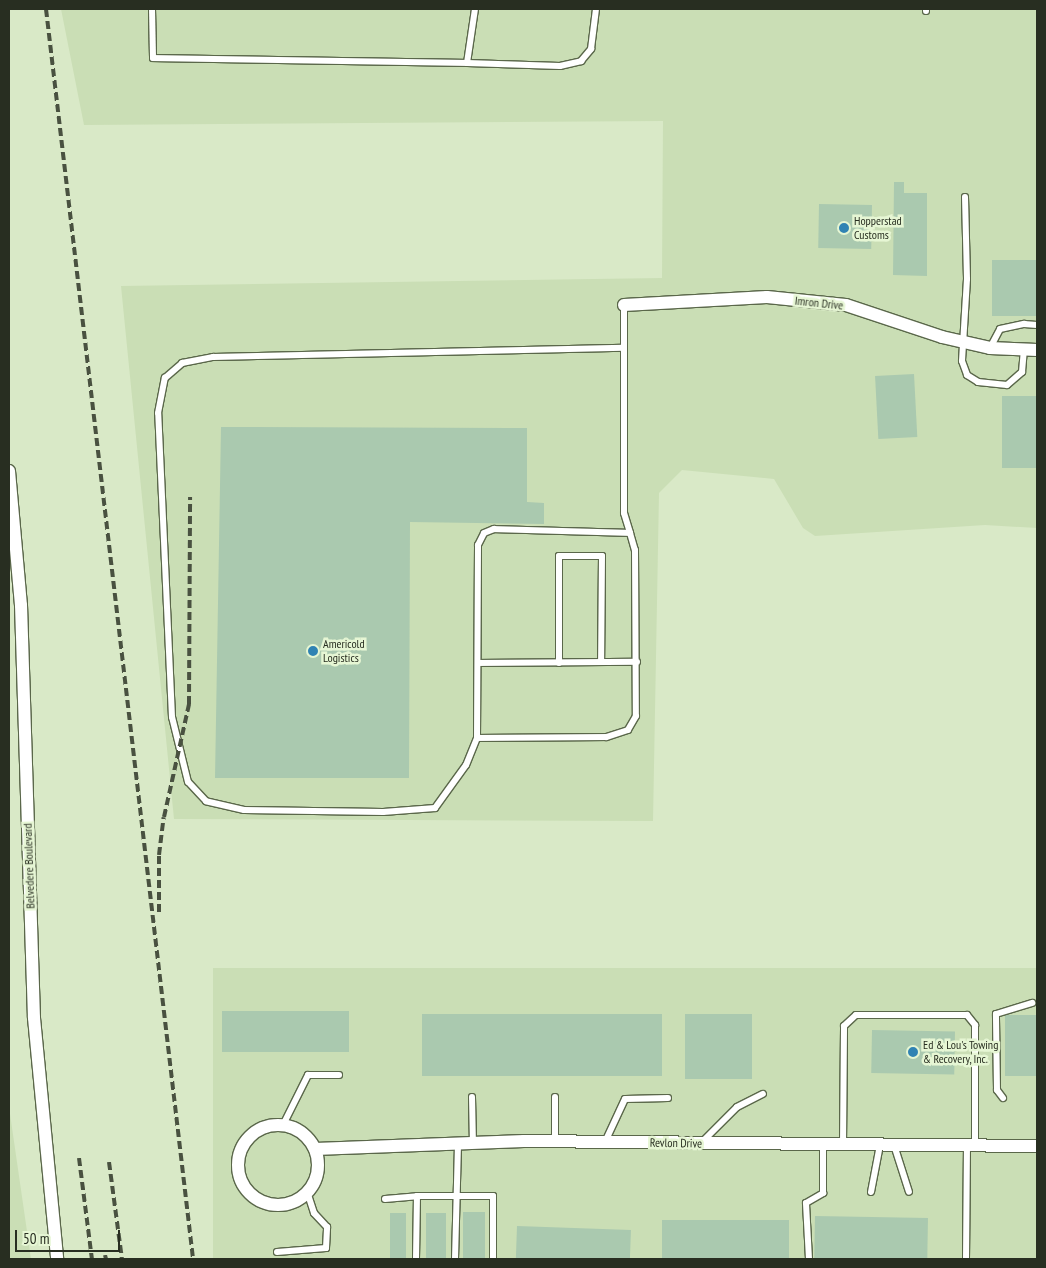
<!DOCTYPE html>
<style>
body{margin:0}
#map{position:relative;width:1046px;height:1268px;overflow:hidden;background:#d9e9c7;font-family:"PT Sans Narrow",sans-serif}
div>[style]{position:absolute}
.built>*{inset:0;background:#cadeb5;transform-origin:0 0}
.building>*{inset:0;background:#aac9af;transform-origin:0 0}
.roads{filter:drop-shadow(1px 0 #5a674a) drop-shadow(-1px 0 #5a674a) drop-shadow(0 1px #5a674a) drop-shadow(0 -1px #5a674a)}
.lane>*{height:6px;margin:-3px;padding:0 3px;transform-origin:3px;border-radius:3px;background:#fff}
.street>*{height:12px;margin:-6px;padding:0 6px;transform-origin:6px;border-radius:6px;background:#fff}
.street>.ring{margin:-6px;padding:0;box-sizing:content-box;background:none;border:12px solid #fff;border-radius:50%}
.rail>*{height:4px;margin-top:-2px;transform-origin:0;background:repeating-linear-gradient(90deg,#495140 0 8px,transparent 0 12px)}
.dots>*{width:14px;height:14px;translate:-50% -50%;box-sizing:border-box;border:2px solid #e6f6d4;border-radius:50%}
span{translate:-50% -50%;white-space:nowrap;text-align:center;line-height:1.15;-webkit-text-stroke:5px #e6f6d4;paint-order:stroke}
.poi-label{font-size:12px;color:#282e21}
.left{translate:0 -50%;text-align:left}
.street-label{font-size:12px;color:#282e21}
.frame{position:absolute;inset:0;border:10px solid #282e21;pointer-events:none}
.scale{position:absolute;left:15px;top:1230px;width:105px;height:22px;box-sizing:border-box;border:2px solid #282e21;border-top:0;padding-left:6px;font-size:15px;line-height:18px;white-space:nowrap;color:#282e21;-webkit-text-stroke:4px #e6f6d4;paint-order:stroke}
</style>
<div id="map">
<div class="built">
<i style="clip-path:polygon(61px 9px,1037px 9px,1037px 528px,985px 525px,815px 536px,803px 528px,774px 479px,682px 470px,659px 493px,653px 821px,174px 819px,121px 286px,662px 278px,663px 121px,84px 125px)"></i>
<i style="left:213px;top:968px;width:824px;height:293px"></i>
<i style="clip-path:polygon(9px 1107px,31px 1259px,9px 1259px)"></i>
</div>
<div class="building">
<i style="clip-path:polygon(894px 182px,904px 182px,904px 193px,927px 193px,927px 276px,893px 275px)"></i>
<i style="left:819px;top:204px;width:53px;height:44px;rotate:1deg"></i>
<i style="left:1037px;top:260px;width:56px;height:45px;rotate:90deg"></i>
<i style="left:914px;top:374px;width:63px;height:39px;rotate:87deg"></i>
<i style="left:1037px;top:396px;width:72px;height:35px;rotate:90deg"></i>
<i style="clip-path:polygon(221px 427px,527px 428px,527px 502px,544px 503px,544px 524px,410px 522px,409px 778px,215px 778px)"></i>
<i style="left:222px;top:1011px;width:127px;height:41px"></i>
<i style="left:422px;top:1014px;width:240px;height:62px"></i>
<i style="left:685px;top:1014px;width:67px;height:65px"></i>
<i style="left:1005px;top:1015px;width:32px;height:61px"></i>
<i style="left:872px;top:1030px;width:83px;height:43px;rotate:1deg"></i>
<i style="left:463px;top:1212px;width:22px;height:47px"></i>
<i style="left:390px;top:1213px;width:16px;height:46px"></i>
<i style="left:426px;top:1213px;width:20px;height:46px"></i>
<i style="left:815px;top:1216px;width:113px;height:43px;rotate:1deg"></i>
<i style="left:662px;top:1220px;width:127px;height:39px"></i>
<i style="left:517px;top:1226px;width:114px;height:33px;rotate:2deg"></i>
</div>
<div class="roads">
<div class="lane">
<i style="left:152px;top:9px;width:49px;rotate:88.8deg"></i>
<i style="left:153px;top:58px;width:314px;rotate:0.9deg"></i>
<i style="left:467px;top:63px;width:55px;rotate:-81.6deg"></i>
<i style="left:926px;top:9px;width:2px;rotate:90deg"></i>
<i style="left:467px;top:63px;width:93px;rotate:1.8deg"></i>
<i style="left:560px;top:66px;width:22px;rotate:-13deg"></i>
<i style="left:581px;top:61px;width:16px;rotate:-50deg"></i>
<i style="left:591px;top:49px;width:40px;rotate:-82.9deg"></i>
<i style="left:965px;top:197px;width:82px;rotate:88.6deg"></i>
<i style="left:967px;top:279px;width:82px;rotate:93.5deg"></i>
<i style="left:962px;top:361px;width:15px;rotate:70deg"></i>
<i style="left:967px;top:375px;width:13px;rotate:32deg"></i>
<i style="left:978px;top:382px;width:29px;rotate:6deg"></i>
<i style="left:1007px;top:385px;width:20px;rotate:-41deg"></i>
<i style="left:1022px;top:372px;width:22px;rotate:-85deg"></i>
<i style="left:624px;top:305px;width:208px;rotate:90deg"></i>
<i style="left:624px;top:513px;width:21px;rotate:73deg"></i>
<i style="left:630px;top:533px;width:18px;rotate:74deg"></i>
<i style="left:635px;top:550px;width:166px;rotate:89.7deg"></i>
<i style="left:636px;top:716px;width:16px;rotate:120deg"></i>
<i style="left:628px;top:730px;width:23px;rotate:162deg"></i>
<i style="left:606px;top:737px;width:129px;rotate:179.6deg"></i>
<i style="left:477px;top:738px;width:193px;rotate:-89.7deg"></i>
<i style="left:478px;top:545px;width:13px;rotate:-63deg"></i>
<i style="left:484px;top:533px;width:11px;rotate:-22deg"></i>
<i style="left:494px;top:529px;width:136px;rotate:1.7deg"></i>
<i style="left:990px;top:348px;width:21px;rotate:-62deg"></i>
<i style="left:1000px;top:329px;width:25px;rotate:-12deg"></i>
<i style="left:1024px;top:324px;width:13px;rotate:4deg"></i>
<i style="left:478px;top:663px;width:159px;rotate:-0.4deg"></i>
<i style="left:559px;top:663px;width:107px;rotate:-90deg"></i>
<i style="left:559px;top:556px;width:43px"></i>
<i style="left:602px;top:556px;width:106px;rotate:90.5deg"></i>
<i style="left:477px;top:738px;width:29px;rotate:112deg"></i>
<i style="left:466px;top:765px;width:53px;rotate:125.8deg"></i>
<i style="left:435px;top:808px;width:52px;rotate:175.6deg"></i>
<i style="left:383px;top:812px;width:139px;rotate:-179.2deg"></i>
<i style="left:244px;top:810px;width:39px;rotate:-167deg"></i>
<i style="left:206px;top:801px;width:26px;rotate:-133deg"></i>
<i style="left:188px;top:782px;width:67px;rotate:-103.8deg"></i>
<i style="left:172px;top:717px;width:304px;rotate:-92.6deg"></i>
<i style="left:158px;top:413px;width:36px;rotate:-79deg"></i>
<i style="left:165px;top:378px;width:23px;rotate:-41deg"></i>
<i style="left:182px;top:363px;width:32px;rotate:-11deg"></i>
<i style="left:213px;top:357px;width:411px;rotate:-1.3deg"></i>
<i style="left:472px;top:1097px;width:46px;rotate:88.8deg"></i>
<i style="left:1003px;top:1098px;width:10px;rotate:-127deg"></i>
<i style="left:997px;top:1090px;width:76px;rotate:-90.8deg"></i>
<i style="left:996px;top:1014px;width:38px;rotate:-17deg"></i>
<i style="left:283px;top:1125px;width:56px;rotate:-63.4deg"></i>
<i style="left:308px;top:1075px;width:31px"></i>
<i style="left:555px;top:1141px;width:44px;rotate:-90deg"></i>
<i style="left:605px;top:1142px;width:47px;rotate:-65.1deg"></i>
<i style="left:625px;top:1099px;width:43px;rotate:-1.3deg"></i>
<i style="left:702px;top:1142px;width:49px;rotate:-45deg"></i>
<i style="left:737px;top:1107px;width:29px;rotate:-27deg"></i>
<i style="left:843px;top:1144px;width:118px;rotate:-89.5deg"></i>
<i style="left:844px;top:1026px;width:16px;rotate:-43deg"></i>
<i style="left:856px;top:1015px;width:111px"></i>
<i style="left:967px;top:1015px;width:13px;rotate:51deg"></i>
<i style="left:975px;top:1025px;width:120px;rotate:90deg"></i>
<i style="left:894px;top:1145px;width:49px;rotate:72.3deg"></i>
<i style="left:871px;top:1192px;width:48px;rotate:-79.2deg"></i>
<i style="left:385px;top:1199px;width:32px;rotate:-5deg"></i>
<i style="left:277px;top:1252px;width:49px;rotate:-4.7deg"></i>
<i style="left:326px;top:1248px;width:21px;rotate:-87deg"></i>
<i style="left:327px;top:1227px;width:19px;rotate:-133deg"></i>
<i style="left:314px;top:1213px;width:22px;rotate:-108deg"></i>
<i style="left:416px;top:1259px;width:63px;rotate:-89.1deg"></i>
<i style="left:417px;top:1196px;width:76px"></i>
<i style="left:493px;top:1196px;width:63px;rotate:90deg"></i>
<i style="left:455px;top:1259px;width:115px;rotate:-88.5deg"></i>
<i style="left:809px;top:1259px;width:56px;rotate:-93.1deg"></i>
<i style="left:806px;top:1203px;width:20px;rotate:-30deg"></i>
<i style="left:823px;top:1193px;width:49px;rotate:-90deg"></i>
<i style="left:966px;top:1259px;width:114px;rotate:-89.5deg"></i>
</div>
<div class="street">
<i style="left:624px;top:305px;width:143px;rotate:-3.2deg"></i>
<i style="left:767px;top:297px;width:79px;rotate:5.8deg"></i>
<i style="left:846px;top:305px;width:101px;rotate:18.4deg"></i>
<i style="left:942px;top:337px;width:49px;rotate:12.9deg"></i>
<i style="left:990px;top:348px;width:47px;rotate:2.4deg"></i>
<i style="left:9px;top:471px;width:135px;rotate:84.9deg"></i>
<i style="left:21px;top:605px;width:413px;rotate:88.2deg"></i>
<i style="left:34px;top:1018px;width:242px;rotate:84.5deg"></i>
<i class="ring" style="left:238px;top:1125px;width:68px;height:68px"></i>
<i style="left:315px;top:1149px;width:209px;rotate:-2.2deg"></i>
<i style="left:524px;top:1141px;width:513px;rotate:0.56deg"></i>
</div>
</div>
<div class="rail">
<i style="left:46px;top:9px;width:1259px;rotate:83.29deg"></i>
<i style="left:159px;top:912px;width:57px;rotate:-90deg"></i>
<i style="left:159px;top:855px;width:38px;rotate:-83deg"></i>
<i style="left:164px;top:817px;width:116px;rotate:-77.5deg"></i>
<i style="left:189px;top:704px;width:207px;rotate:-89.7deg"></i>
<i style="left:79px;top:1158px;width:102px;rotate:82.7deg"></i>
<i style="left:109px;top:1162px;width:98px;rotate:82.4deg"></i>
<i style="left:105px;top:1255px;width:4px;rotate:76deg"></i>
</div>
<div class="dots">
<i style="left:844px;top:228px;background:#3083b3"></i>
<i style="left:313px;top:651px;background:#3083b3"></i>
<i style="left:913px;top:1052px;background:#3083b3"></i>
</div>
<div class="poi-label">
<span class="left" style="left:854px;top:228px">Hopperstad<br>Customs</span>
<span class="left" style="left:323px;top:651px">Americold<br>Logistics</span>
<span class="left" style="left:923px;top:1052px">Ed &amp; Lou's Towing<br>&amp; Recovery, Inc.</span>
</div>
<div class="street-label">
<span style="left:819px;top:303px;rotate:6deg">Imron Drive</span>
<span style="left:29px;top:866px;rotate:-92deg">Belvedere Boulevard</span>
<span style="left:676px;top:1143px;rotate:1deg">Revlon Drive</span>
</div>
<div class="frame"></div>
<div class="scale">50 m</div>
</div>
